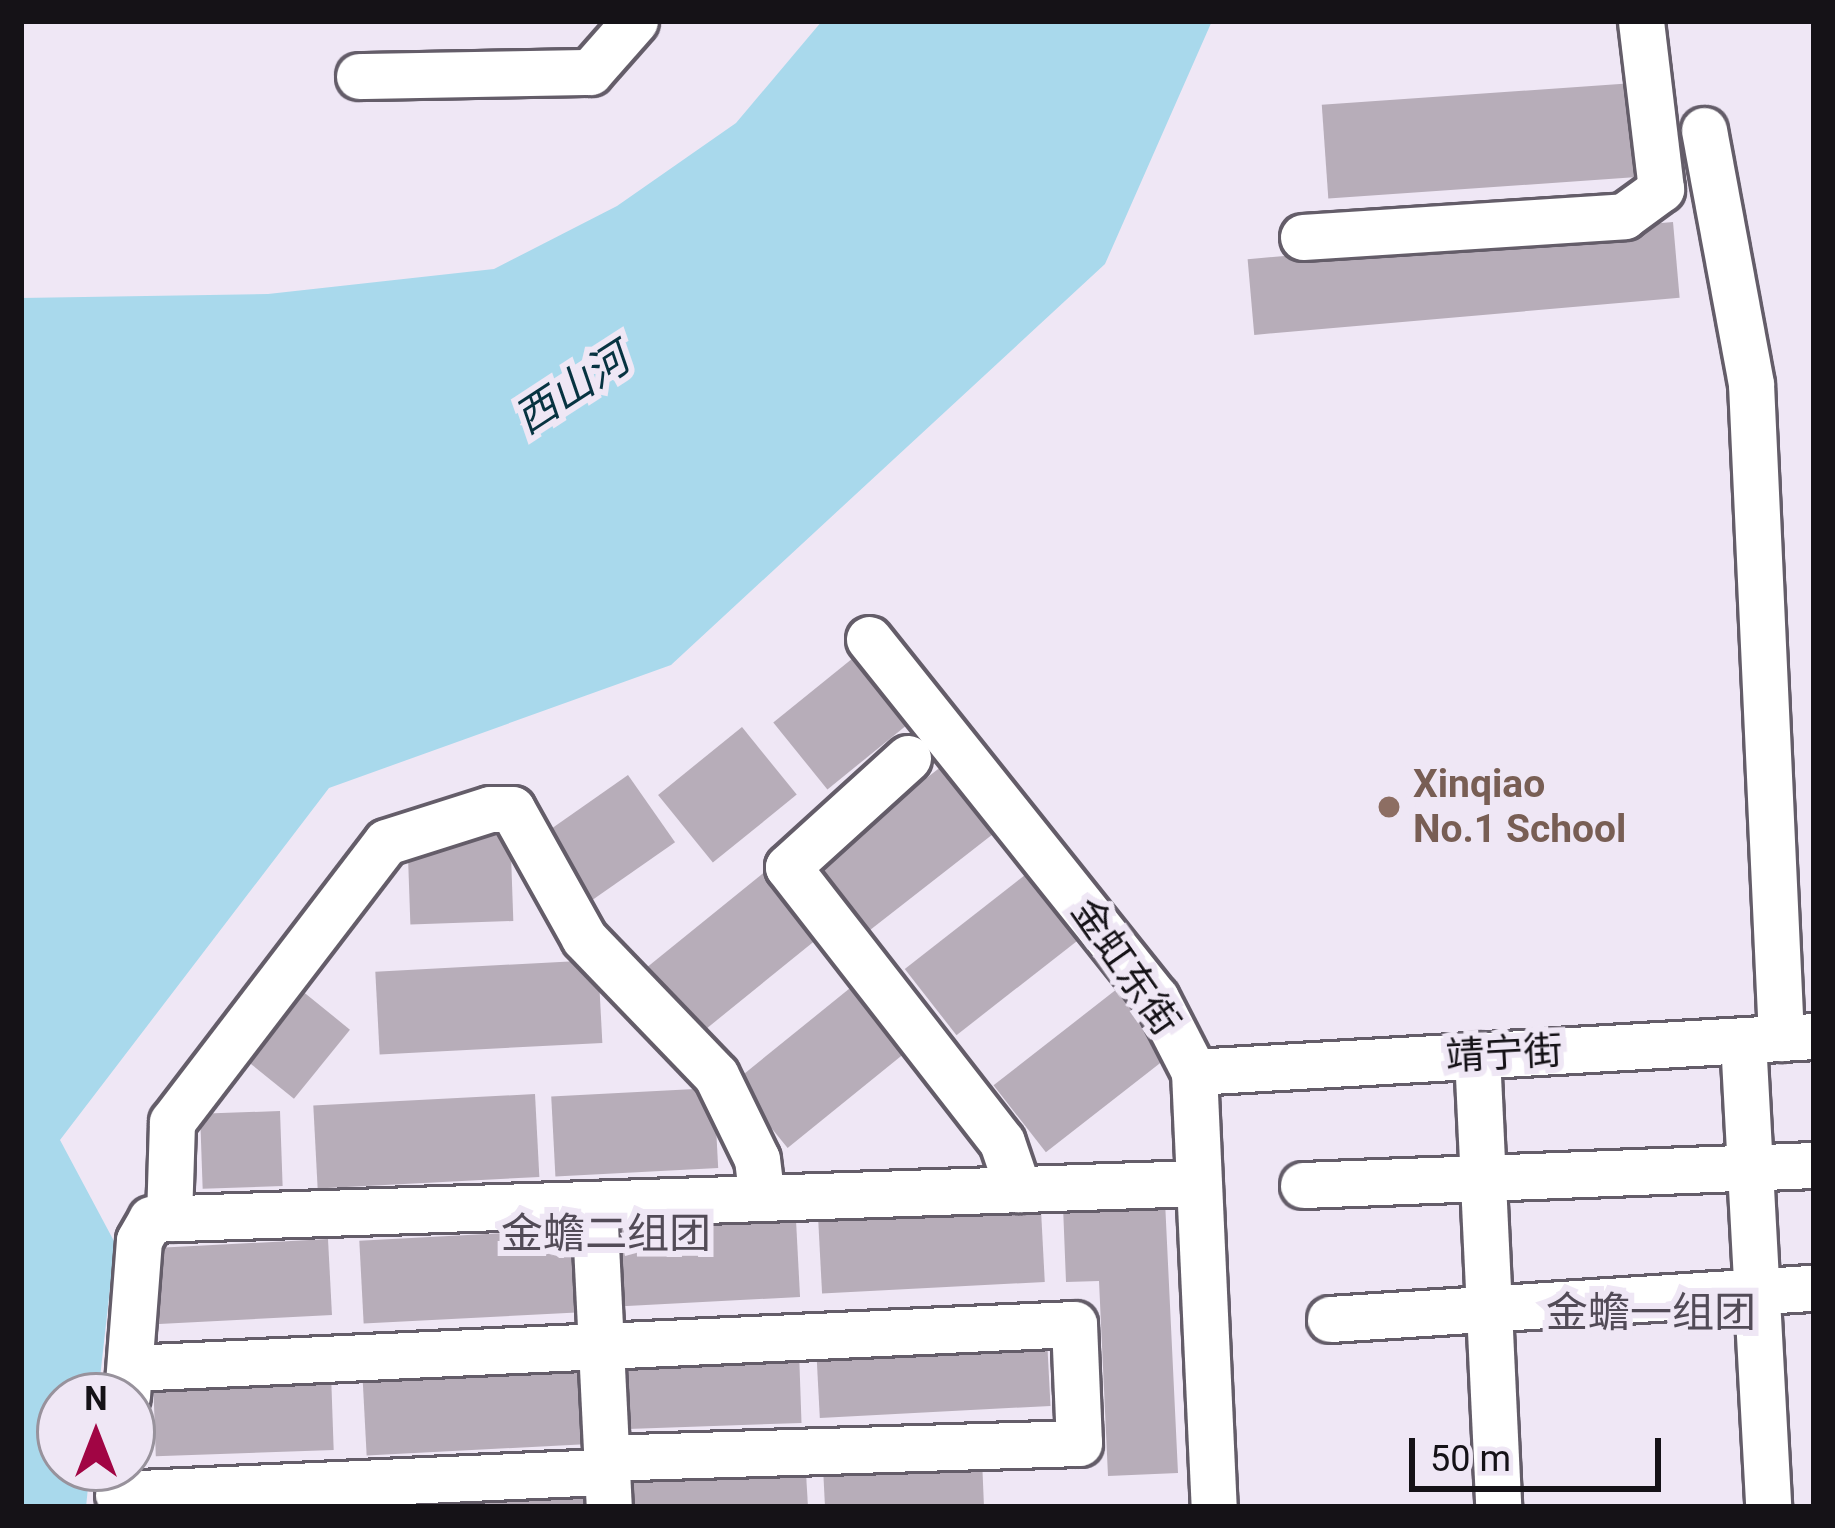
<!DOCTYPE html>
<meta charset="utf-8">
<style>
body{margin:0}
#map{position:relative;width:1835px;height:1528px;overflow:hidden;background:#efe7f5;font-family:Roboto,"Noto Sans SC",sans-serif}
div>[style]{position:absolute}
.water>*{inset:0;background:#a9d9ec}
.building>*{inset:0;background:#b7adb9;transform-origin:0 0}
.roads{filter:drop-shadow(3px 0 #645d69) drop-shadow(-3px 0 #645d69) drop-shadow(0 3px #645d69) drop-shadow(0 -3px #645d69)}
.minor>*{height:45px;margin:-22.5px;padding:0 22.5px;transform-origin:22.5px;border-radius:22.5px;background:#fff}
.dots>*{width:33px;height:33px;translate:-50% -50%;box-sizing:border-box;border:6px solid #efe7f5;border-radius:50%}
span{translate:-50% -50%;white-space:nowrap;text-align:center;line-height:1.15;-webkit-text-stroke:12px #efe7f5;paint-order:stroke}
.education-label{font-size:39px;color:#785e54;font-weight:700}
.left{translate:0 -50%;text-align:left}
.street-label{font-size:39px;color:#151217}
.water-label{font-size:42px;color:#073341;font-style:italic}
.neighbourhood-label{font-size:42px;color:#524b57}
.frame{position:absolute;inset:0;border:24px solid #151217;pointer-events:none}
.north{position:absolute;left:36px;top:1372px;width:120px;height:120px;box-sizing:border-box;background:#efe7f5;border:3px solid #98929c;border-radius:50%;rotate:0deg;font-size:33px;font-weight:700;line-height:48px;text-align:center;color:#151217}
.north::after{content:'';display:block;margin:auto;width:42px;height:54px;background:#a10544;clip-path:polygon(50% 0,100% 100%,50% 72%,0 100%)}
.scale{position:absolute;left:1409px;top:1438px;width:252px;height:54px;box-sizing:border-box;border:6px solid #151217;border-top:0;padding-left:15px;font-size:36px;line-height:42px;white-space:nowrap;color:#151217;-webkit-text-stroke:9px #efe7f5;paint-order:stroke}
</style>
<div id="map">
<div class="water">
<i style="clip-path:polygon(822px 21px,1212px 21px,1105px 264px,671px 665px,329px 788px,60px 1140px,115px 1243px,98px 1396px,60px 1396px,60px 1468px,90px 1468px,86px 1507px,21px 1507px,21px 298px,268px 294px,494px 269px,617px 206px,736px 123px)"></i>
</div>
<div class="building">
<i style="left:1634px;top:83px;width:94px;height:313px;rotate:86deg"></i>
<i style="left:1673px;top:222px;width:76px;height:427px;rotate:85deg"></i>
<i style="left:858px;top:654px;width:86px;height:109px;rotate:51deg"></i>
<i style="left:742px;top:727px;width:87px;height:108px;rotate:51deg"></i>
<i style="left:942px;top:766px;width:85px;height:163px;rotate:52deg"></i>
<i style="left:628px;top:775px;width:82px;height:108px;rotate:55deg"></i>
<i style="left:510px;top:826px;width:95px;height:103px;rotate:88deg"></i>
<i style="left:1034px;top:868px;width:84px;height:164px;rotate:52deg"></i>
<i style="left:766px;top:871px;width:85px;height:163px;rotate:51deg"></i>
<i style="left:598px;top:960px;width:83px;height:223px;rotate:87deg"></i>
<i style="left:860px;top:980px;width:85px;height:162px;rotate:51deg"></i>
<i style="left:1122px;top:985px;width:85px;height:163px;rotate:52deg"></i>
<i style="left:301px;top:990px;width:63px;height:89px;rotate:39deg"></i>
<i style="left:714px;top:1088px;width:80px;height:163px;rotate:87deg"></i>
<i style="left:535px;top:1094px;width:83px;height:222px;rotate:87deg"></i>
<i style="left:280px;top:1111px;width:75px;height:80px;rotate:88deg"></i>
<i style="clip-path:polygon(1165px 1201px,1178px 1473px,1108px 1476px,1099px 1281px,1066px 1282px,1063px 1206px)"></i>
<i style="left:1041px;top:1210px;width:72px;height:223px;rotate:87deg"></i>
<i style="left:796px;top:1220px;width:77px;height:178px;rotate:87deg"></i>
<i style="left:582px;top:1229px;width:83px;height:223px;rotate:87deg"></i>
<i style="left:328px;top:1239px;width:76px;height:178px;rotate:87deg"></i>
<i style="left:1047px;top:1339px;width:67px;height:231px;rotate:87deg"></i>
<i style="left:799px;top:1351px;width:72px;height:181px;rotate:88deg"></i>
<i style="left:585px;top:1361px;width:83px;height:223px;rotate:87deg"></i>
<i style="left:331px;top:1373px;width:77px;height:178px;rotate:88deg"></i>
<i style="clip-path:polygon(805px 1456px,808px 1507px,632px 1507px,630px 1464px)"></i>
<i style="clip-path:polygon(982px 1459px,984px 1507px,825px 1507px,823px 1467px)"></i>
<i style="clip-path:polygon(585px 1485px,586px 1507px,363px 1507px,362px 1495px)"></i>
</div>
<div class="roads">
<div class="minor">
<i style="left:359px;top:76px;width:231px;rotate:-1deg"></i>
<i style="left:590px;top:72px;width:68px;rotate:-48.6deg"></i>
<i style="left:1704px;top:130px;width:258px;rotate:79.5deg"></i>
<i style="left:1751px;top:384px;width:655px;rotate:87.37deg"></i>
<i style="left:1303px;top:237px;width:322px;rotate:-3.7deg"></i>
<i style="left:1624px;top:216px;width:46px;rotate:-36.1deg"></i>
<i style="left:1661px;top:189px;width:169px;rotate:-96.8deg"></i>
<i style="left:869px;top:639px;width:460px;rotate:51.4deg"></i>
<i style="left:1156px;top:998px;width:83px;rotate:62.8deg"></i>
<i style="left:1194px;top:1072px;width:435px;rotate:87.4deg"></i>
<i style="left:908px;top:758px;width:162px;rotate:137.8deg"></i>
<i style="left:788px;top:867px;width:348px;rotate:52.1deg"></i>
<i style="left:1002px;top:1142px;width:50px;rotate:71.2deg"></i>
<i style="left:1743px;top:1040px;width:468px;rotate:86.9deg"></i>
<i style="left:1477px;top:1055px;width:452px;rotate:87.3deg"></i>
<i style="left:1194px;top:1072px;width:621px;rotate:-3.32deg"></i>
<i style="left:1303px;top:1185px;width:511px;rotate:-2.24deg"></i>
<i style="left:594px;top:1204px;width:303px;rotate:87.2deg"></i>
<i style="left:169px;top:1218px;width:96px;rotate:-88.2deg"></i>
<i style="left:172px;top:1122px;width:352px;rotate:-52.6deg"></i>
<i style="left:386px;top:842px;width:109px;rotate:-17.6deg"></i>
<i style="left:490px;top:809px;width:22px"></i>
<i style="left:512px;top:809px;width:148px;rotate:60.8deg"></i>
<i style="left:584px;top:938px;width:190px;rotate:46.1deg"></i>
<i style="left:716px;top:1075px;width:93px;rotate:64deg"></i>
<i style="left:757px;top:1159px;width:39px;rotate:83deg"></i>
<i style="left:1330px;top:1319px;width:485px;rotate:-3.7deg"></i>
<i style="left:130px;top:1368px;width:945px;rotate:-2.67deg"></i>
<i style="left:1074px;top:1324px;width:119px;rotate:87.6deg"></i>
<i style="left:1079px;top:1443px;width:472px;rotate:178.2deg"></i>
<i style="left:127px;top:1396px;width:156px;rotate:-85.6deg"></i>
<i style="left:139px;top:1240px;width:24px;rotate:-60deg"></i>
<i style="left:151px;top:1219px;width:1048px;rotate:-1.97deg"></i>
<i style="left:118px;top:1494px;width:490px;rotate:-2.6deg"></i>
</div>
</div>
<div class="dots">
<i style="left:1389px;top:807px;background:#8d6e63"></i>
</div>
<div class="education-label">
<span class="left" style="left:1413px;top:807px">Xinqiao<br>No.1 School</span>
</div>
<div class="street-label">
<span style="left:1125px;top:967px;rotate:55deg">金虹东街</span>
<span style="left:1504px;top:1054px;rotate:-3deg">靖宁街</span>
</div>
<div class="water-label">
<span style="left:572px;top:389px;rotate:-33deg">西山河</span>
</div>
<div class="neighbourhood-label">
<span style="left:606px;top:1234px">金蟾二组团</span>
<span style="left:1651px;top:1313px">金蟾一组团</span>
</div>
<div class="frame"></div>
<div class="north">N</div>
<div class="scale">50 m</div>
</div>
